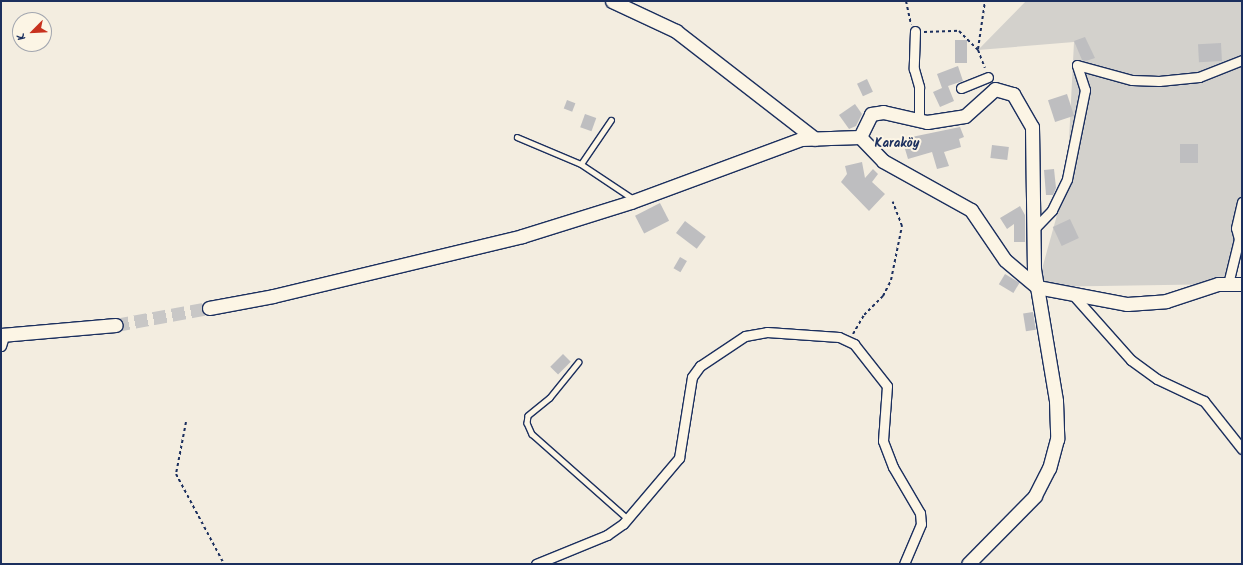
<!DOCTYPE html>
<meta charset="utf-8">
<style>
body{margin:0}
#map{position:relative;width:1243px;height:565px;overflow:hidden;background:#f3ede0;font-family:Kalam,sans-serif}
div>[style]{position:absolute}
.green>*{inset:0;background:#d3d1cc}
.building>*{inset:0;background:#bebec0;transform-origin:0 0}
.secondary-tunnel>*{height:13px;margin-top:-6.5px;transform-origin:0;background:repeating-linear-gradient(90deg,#c8c7c6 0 13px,transparent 0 19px)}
.path>*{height:2px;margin-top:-1px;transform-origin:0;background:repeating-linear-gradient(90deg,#1b2f5e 0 3px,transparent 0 6px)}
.roads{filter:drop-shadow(1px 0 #1b2f5e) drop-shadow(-1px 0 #1b2f5e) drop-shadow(0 1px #1b2f5e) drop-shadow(0 -1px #1b2f5e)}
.lane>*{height:4.5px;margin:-2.25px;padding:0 2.25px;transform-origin:2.25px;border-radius:2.25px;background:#fcf5e5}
.street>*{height:9px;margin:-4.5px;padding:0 4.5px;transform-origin:4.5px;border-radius:4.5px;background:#fcf5e5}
.secondary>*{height:13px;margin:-6.5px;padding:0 6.5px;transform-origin:6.5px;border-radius:6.5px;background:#fcf5e5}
span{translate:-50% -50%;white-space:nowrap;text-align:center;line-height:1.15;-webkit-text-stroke:4px #fcf5e5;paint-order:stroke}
.quarter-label{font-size:13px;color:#1b2f5e;font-weight:700}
.frame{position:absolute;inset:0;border:2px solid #1b2f5e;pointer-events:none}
.north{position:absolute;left:12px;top:12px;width:40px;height:40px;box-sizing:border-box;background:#fcf5e5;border:1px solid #a2a6af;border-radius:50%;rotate:246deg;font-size:11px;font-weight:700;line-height:16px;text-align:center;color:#1b2f5e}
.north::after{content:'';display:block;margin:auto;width:14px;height:18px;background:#c8321e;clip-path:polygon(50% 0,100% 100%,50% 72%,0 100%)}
</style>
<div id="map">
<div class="green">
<i style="clip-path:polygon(1026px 1px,1242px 1px,1242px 196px,1228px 284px,1037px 287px,1067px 179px,1074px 42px,978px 50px)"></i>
</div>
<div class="building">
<i style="clip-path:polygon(1085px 37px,1095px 58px,1086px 61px,1082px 60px,1074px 41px)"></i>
<i style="left:955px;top:40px;width:12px;height:23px"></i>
<i style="left:1221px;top:43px;width:18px;height:23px;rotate:87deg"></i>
<i style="clip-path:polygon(958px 66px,963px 81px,948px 86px,954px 101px,940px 107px,933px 92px,942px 88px,937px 74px)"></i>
<i style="left:867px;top:79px;width:14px;height:11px;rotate:65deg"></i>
<i style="left:1067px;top:94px;width:23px;height:20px;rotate:72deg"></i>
<i style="left:567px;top:100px;width:9px;height:9px;rotate:21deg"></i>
<i style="clip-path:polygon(855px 104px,862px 114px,856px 126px,849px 129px,839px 115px)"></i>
<i style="left:585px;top:114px;width:12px;height:14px;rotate:20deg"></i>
<i style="clip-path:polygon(960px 127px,964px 137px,959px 139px,961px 147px,944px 152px,949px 166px,937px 169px,932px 152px,908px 159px,902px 139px)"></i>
<i style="left:1198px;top:144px;width:19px;height:18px;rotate:90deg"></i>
<i style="left:992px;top:145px;width:17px;height:13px;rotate:7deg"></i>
<i style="clip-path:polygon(862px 162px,865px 178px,873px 169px,878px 174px,872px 182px,885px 194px,869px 211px,841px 182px,847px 174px,845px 166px)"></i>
<i style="clip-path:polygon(1054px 169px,1056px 188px,1053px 195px,1046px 195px,1044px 170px)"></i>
<i style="left:660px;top:203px;width:20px;height:28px;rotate:63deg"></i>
<i style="clip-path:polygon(1020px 206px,1025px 215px,1025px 242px,1014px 242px,1014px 224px,1007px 229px,1000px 218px)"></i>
<i style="left:1070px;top:219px;width:21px;height:19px;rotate:65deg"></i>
<i style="left:685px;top:221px;width:26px;height:15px;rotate:37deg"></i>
<i style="left:680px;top:257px;width:8px;height:13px;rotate:30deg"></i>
<i style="left:1005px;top:274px;width:17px;height:12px;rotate:31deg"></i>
<i style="left:1033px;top:312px;width:18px;height:10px;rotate:81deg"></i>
<i style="left:563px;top:354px;width:11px;height:18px;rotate:45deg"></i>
</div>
<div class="secondary-tunnel">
<i style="left:116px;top:325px;width:95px;rotate:-10.4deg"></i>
</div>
<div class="path">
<i style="left:906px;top:1px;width:24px;rotate:78deg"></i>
<i style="left:924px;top:32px;width:35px;rotate:-2deg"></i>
<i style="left:959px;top:31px;width:27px;rotate:45deg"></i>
<i style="left:978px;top:50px;width:19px;rotate:69deg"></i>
<i style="left:978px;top:49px;width:49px;rotate:-81.7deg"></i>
<i style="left:853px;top:334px;width:22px;rotate:-60deg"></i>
<i style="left:864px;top:315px;width:27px;rotate:-45deg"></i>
<i style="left:883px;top:296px;width:18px;rotate:-63deg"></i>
<i style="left:891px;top:280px;width:55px;rotate:-78.5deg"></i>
<i style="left:902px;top:226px;width:26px;rotate:-111deg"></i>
<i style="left:186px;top:422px;width:53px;rotate:100.9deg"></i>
<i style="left:176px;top:474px;width:102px;rotate:61.9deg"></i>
</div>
<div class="roads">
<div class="lane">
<i style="left:517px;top:137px;width:69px;rotate:22.9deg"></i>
<i style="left:581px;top:164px;width:61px;rotate:33.7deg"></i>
<i style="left:581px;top:164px;width:53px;rotate:-55.7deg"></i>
<i style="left:579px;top:362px;width:46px;rotate:128.9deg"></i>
<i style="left:550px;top:398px;width:28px;rotate:141deg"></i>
<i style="left:528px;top:416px;width:7px;rotate:98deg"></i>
<i style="left:527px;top:423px;width:12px;rotate:66deg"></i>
<i style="left:532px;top:434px;width:128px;rotate:41.5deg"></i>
</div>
<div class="street">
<i style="left:915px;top:31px;width:38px;rotate:92deg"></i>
<i style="left:914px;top:69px;width:19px;rotate:74deg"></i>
<i style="left:919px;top:87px;width:33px;rotate:90deg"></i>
<i style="left:1077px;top:65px;width:57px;rotate:15.3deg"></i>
<i style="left:1132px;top:80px;width:27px;rotate:2deg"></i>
<i style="left:1159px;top:81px;width:40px;rotate:-5.7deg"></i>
<i style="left:1199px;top:77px;width:46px;rotate:-21.6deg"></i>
<i style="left:961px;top:88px;width:29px;rotate:-22deg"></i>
<i style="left:1032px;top:231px;width:29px;rotate:-46deg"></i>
<i style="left:1052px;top:210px;width:34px;rotate:-64deg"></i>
<i style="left:1067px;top:179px;width:91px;rotate:-78.6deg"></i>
<i style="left:1085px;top:90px;width:26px;rotate:-108deg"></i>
<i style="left:1228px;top:284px;width:46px;rotate:-76.3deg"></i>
<i style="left:1239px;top:239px;width:11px;rotate:-105deg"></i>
<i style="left:1236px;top:228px;width:27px;rotate:-77deg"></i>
<i style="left:1074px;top:296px;width:86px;rotate:48.3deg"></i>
<i style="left:1131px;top:360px;width:32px;rotate:36deg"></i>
<i style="left:1157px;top:379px;width:52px;rotate:25.1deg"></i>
<i style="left:1204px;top:401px;width:61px;rotate:51.6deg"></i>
<i style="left:1px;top:346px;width:10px;rotate:-73deg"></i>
<i style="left:536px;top:564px;width:77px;rotate:-22.2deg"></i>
<i style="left:607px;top:535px;width:19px;rotate:-35deg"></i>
<i style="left:623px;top:524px;width:87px;rotate:-49.7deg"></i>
<i style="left:679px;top:458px;width:82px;rotate:-80.9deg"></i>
<i style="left:692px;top:377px;width:14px;rotate:-54deg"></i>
<i style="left:700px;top:366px;width:54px;rotate:-33.7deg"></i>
<i style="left:745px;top:336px;width:22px;rotate:-10deg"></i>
<i style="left:767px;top:332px;width:72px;rotate:4deg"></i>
<i style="left:839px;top:337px;width:17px;rotate:25deg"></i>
<i style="left:854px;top:344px;width:53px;rotate:51.8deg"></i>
<i style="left:887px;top:386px;width:55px;rotate:94.2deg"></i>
<i style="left:883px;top:441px;width:28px;rotate:69deg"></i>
<i style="left:893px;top:467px;width:53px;rotate:59.6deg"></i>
<i style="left:920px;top:513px;width:11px;rotate:85deg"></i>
<i style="left:921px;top:524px;width:43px;rotate:113deg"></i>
</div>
<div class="secondary">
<i style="left:612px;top:1px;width:71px;rotate:25.1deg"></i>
<i style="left:676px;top:31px;width:176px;rotate:37.8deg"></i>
<i style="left:860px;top:137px;width:33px;rotate:46deg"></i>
<i style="left:883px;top:161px;width:101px;rotate:29.1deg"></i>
<i style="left:971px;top:210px;width:60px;rotate:55.8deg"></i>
<i style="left:1005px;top:260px;width:42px;rotate:40.2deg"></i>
<i style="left:1037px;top:287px;width:92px;rotate:10.7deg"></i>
<i style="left:1127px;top:304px;width:39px;rotate:-4deg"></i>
<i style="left:1166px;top:301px;width:55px;rotate:-18.1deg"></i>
<i style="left:1218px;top:284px;width:24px"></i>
<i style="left:209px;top:308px;width:65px;rotate:-10.6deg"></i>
<i style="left:273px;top:296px;width:256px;rotate:-13.5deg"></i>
<i style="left:522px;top:236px;width:114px;rotate:-17.3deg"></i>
<i style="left:631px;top:202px;width:181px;rotate:-20.3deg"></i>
<i style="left:801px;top:139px;width:59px;rotate:-1.9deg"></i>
<i style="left:860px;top:137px;width:25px;rotate:-64deg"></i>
<i style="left:871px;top:114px;width:12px;rotate:-9deg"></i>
<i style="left:883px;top:112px;width:45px;rotate:12.8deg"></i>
<i style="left:927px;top:122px;width:38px;rotate:-9deg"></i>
<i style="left:965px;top:116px;width:40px;rotate:-42deg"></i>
<i style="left:995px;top:89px;width:19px;rotate:16deg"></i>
<i style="left:1013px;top:94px;width:38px;rotate:60deg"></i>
<i style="left:1032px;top:127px;width:142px;rotate:89.2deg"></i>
<i style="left:1034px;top:269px;width:134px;rotate:80.5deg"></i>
<i style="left:1056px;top:401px;width:38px;rotate:88deg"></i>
<i style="left:1057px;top:439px;width:30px;rotate:105deg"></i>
<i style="left:1049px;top:468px;width:31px;rotate:117deg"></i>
<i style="left:1035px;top:496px;width:95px;rotate:134.6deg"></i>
<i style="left:1px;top:335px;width:115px;rotate:-5deg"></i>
</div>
</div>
<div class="quarter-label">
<span style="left:897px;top:144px">Karaköy</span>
</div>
<div class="frame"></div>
<div class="north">K</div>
</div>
